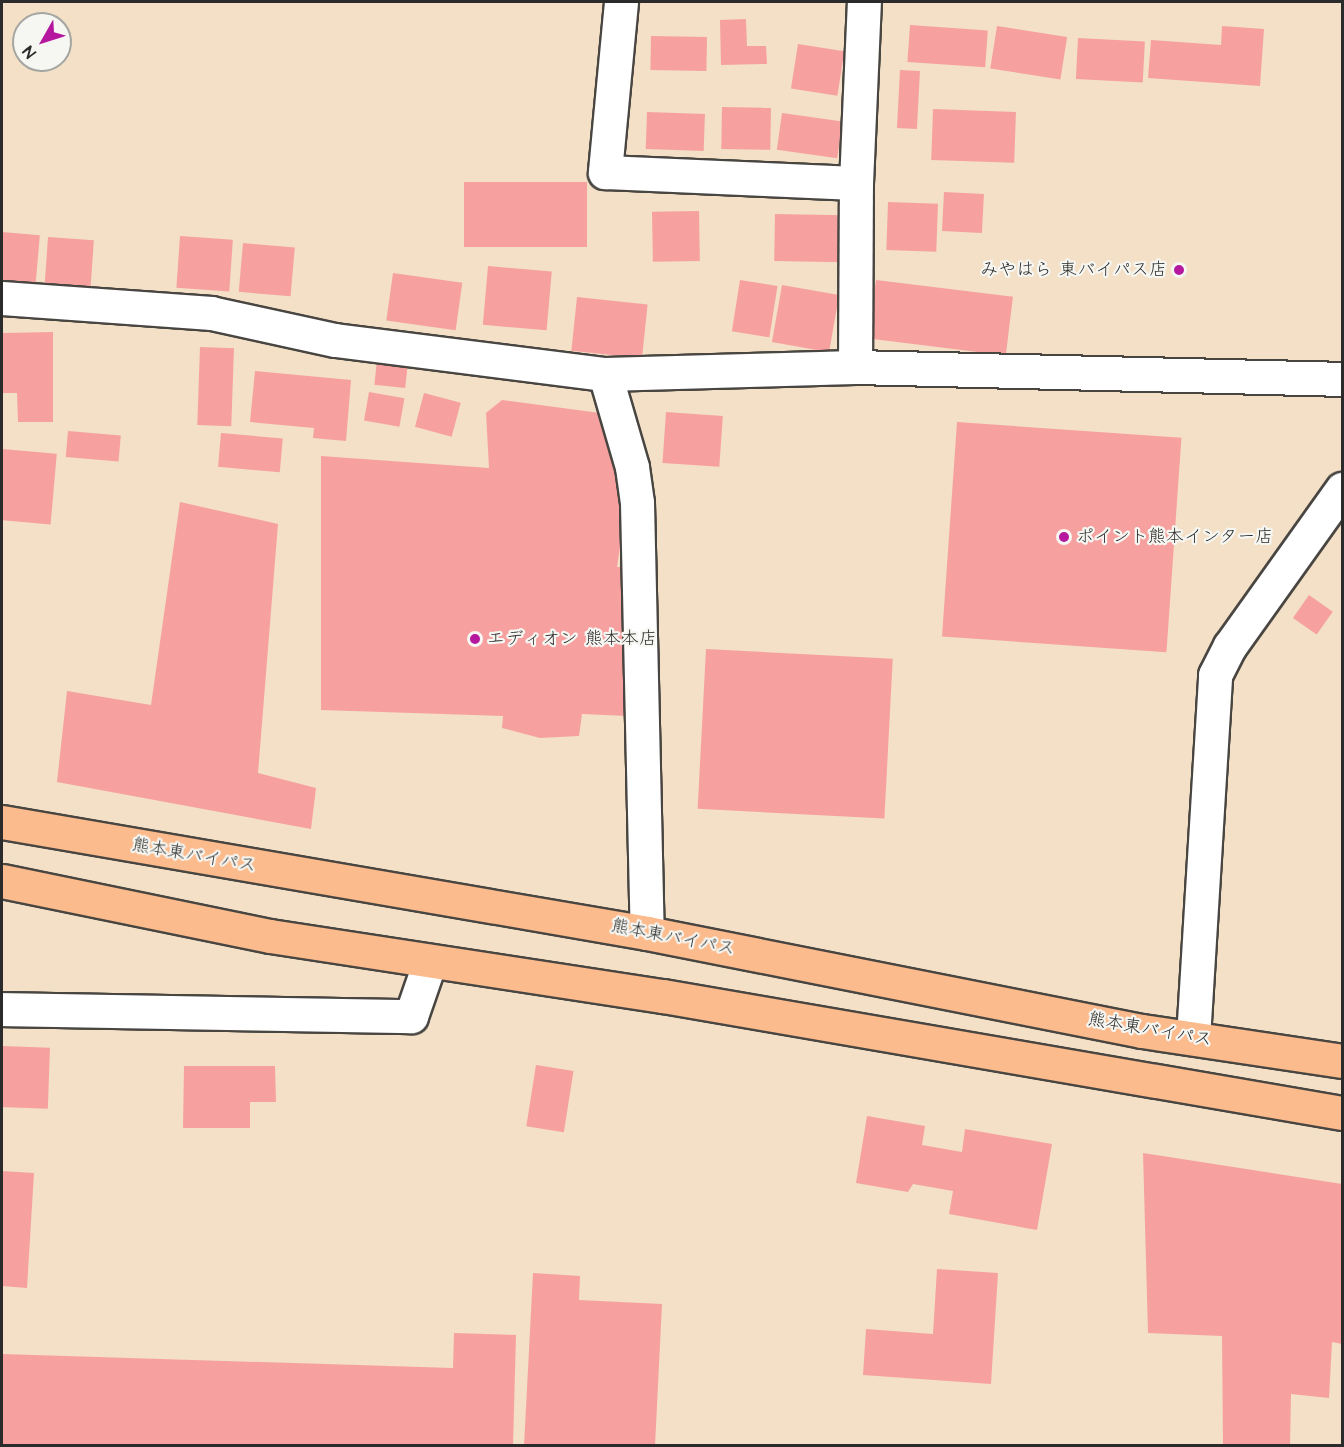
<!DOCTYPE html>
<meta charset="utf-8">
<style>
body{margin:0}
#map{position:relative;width:1344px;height:1447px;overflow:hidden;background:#f3e0c6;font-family:"Architects Daughter","Klee One",sans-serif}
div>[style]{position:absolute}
.building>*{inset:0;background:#f6a19f;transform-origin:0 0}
.roads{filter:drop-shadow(2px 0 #494642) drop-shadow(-2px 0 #494642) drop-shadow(0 2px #494642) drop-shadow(0 -2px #494642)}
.minor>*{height:33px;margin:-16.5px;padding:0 16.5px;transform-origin:16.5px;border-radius:16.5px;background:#fff}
.highway>*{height:33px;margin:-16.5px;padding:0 16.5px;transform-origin:16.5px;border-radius:16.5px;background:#fbbb8c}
.dots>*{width:16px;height:16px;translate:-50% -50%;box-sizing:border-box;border:3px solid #f6f6f2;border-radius:50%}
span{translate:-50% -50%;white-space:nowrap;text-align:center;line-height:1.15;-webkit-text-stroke:4.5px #f6f6f2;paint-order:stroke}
.poi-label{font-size:18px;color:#2b2b2b}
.right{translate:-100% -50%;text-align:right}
.left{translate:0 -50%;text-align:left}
.street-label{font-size:18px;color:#2b2b2b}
.frame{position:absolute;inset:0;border:3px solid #2b2b2b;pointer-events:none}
.north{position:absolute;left:12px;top:12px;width:60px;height:60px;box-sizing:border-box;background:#f6f6f2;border:2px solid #a5a5a2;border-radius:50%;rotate:231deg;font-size:16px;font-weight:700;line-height:24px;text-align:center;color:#2b2b2b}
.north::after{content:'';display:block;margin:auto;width:21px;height:27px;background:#b5179e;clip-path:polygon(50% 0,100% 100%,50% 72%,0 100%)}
</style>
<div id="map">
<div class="building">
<i style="clip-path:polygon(746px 19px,747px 46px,766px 46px,767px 64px,721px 65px,720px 20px)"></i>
<i style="left:910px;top:25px;width:78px;height:37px;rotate:4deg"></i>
<i style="left:997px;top:26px;width:71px;height:43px;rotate:9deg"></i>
<i style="clip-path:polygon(1222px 26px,1264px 29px,1260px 86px,1148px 78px,1151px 40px,1221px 45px)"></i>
<i style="left:651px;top:36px;width:56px;height:34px;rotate:1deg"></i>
<i style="left:1078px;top:38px;width:67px;height:41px;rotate:3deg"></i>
<i style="left:798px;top:44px;width:47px;height:45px;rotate:9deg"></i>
<i style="left:900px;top:70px;width:20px;height:58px;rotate:3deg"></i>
<i style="left:722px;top:107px;width:49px;height:42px;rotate:1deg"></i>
<i style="left:933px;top:109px;width:83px;height:51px;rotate:2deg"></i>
<i style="left:647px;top:112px;width:58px;height:37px;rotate:2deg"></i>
<i style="left:782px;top:113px;width:61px;height:37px;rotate:8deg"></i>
<i style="left:464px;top:182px;width:123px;height:65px"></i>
<i style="left:944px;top:192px;width:40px;height:39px;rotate:3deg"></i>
<i style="left:888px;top:202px;width:50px;height:48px;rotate:2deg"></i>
<i style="left:699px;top:211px;width:50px;height:47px;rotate:89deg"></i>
<i style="left:775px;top:214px;width:68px;height:47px;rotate:1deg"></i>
<i style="left:2px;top:232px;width:38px;height:58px;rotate:5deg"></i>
<i style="left:180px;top:236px;width:53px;height:52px;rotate:4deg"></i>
<i style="left:48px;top:237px;width:46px;height:53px;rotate:4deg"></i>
<i style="left:243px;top:243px;width:52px;height:49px;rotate:5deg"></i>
<i style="left:488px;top:266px;width:64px;height:59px;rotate:5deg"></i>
<i style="left:393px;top:273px;width:70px;height:48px;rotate:8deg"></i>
<i style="left:740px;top:280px;width:38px;height:52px;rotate:9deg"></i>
<i style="left:876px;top:280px;width:138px;height:59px;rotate:7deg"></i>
<i style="left:782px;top:285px;width:58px;height:58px;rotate:10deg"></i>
<i style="left:577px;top:297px;width:71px;height:54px;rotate:6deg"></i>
<i style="clip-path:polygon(53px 332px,53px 422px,18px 422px,17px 393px,2px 393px,2px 333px)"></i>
<i style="left:200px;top:347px;width:34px;height:78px;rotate:2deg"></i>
<i style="left:377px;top:360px;width:31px;height:25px;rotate:6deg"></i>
<i style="clip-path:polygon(255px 371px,351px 380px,346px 441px,313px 438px,314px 428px,250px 422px)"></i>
<i style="left:369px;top:392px;width:36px;height:29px;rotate:10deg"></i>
<i style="left:424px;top:393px;width:38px;height:35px;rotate:15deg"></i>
<i style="clip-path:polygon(502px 400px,600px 413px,628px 495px,617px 567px,630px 567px,627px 716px,582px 714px,579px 736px,540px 738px,502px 728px,503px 716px,321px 710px,321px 456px,489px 468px,486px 413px)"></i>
<i style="left:666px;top:412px;width:57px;height:51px;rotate:4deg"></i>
<i style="left:957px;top:422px;width:225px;height:215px;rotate:4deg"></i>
<i style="left:68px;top:431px;width:53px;height:26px;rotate:5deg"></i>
<i style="left:221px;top:433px;width:62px;height:34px;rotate:5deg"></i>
<i style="left:2px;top:449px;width:55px;height:71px;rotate:5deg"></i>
<i style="clip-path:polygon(180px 502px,278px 524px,258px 773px,316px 788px,311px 829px,57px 782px,67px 691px,151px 705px)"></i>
<i style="left:1309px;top:595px;width:29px;height:28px;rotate:35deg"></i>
<i style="left:706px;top:649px;width:187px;height:160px;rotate:3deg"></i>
<i style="left:2px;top:1046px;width:48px;height:61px;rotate:2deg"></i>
<i style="left:536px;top:1065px;width:38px;height:62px;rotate:9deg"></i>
<i style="clip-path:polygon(184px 1066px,275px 1066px,276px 1102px,250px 1102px,250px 1128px,183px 1128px)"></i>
<i style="clip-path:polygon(867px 1116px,925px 1126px,922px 1145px,962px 1152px,965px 1129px,1052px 1144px,1037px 1230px,949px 1214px,953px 1191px,913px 1184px,908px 1192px,856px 1183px)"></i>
<i style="clip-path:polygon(1143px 1153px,1342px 1184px,1342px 1344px,1332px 1342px,1329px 1398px,1291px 1394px,1290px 1446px,1223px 1446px,1222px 1336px,1148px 1333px)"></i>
<i style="clip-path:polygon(2px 1171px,34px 1173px,27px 1288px,2px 1286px)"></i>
<i style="clip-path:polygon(937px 1269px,998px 1273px,991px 1384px,863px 1375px,866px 1329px,933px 1334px)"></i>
<i style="clip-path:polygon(533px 1273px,580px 1276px,579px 1300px,662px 1304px,655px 1446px,524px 1446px)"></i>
<i style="clip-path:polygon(454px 1333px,516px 1335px,513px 1446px,2px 1446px,2px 1354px,453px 1368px)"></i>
</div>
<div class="roads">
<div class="minor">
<i style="left:621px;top:2px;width:171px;rotate:95.4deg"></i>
<i style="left:605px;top:172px;width:251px;rotate:2.5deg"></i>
<i style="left:2px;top:298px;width:210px;rotate:4.1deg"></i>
<i style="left:211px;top:313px;width:127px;rotate:12.3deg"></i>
<i style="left:335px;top:340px;width:272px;rotate:7.2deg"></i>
<i style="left:605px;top:374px;width:250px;rotate:-1.6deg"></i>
<i style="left:855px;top:367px;width:184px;rotate:-89.7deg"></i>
<i style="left:856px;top:183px;width:181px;rotate:-87.5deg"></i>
<i style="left:855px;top:367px;width:487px;rotate:1.4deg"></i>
<i style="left:605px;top:374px;width:97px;rotate:73.8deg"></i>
<i style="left:632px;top:467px;width:36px;rotate:82deg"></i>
<i style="left:637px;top:503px;width:430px;rotate:88.7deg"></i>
<i style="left:2px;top:1009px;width:409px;rotate:1deg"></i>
<i style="left:411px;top:1016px;width:58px;rotate:-70.9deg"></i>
<i style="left:1193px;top:1038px;width:364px;rotate:-86.5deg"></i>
<i style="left:1215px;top:675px;width:33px;rotate:-63deg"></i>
<i style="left:1230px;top:646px;width:193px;rotate:-54.5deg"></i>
</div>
<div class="highway">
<i style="left:2px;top:822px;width:654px;rotate:9.76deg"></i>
<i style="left:647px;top:933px;width:505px;rotate:11.2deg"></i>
<i style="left:1142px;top:1031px;width:202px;rotate:8.5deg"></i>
<i style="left:2px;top:881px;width:274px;rotate:11.6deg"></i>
<i style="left:270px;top:936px;width:398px;rotate:8.7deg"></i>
<i style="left:663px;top:996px;width:689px;rotate:9.78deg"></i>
</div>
</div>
<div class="dots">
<i style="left:1179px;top:270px;background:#b5179e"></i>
<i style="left:1064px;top:537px;background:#b5179e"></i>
<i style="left:475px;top:639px;background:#b5179e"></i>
</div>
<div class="poi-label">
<span class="right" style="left:1167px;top:270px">みやはら 東バイパス店</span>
<span class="left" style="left:1076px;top:537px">ポイント熊本インター店</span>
<span class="left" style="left:487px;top:639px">エディオン 熊本本店</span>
</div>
<div class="street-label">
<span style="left:194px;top:856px;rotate:10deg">熊本東バイパス</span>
<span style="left:673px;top:938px;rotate:11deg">熊本東バイパス</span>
<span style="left:1150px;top:1030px;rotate:10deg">熊本東バイパス</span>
</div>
<div class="frame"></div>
<div class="north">N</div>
</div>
